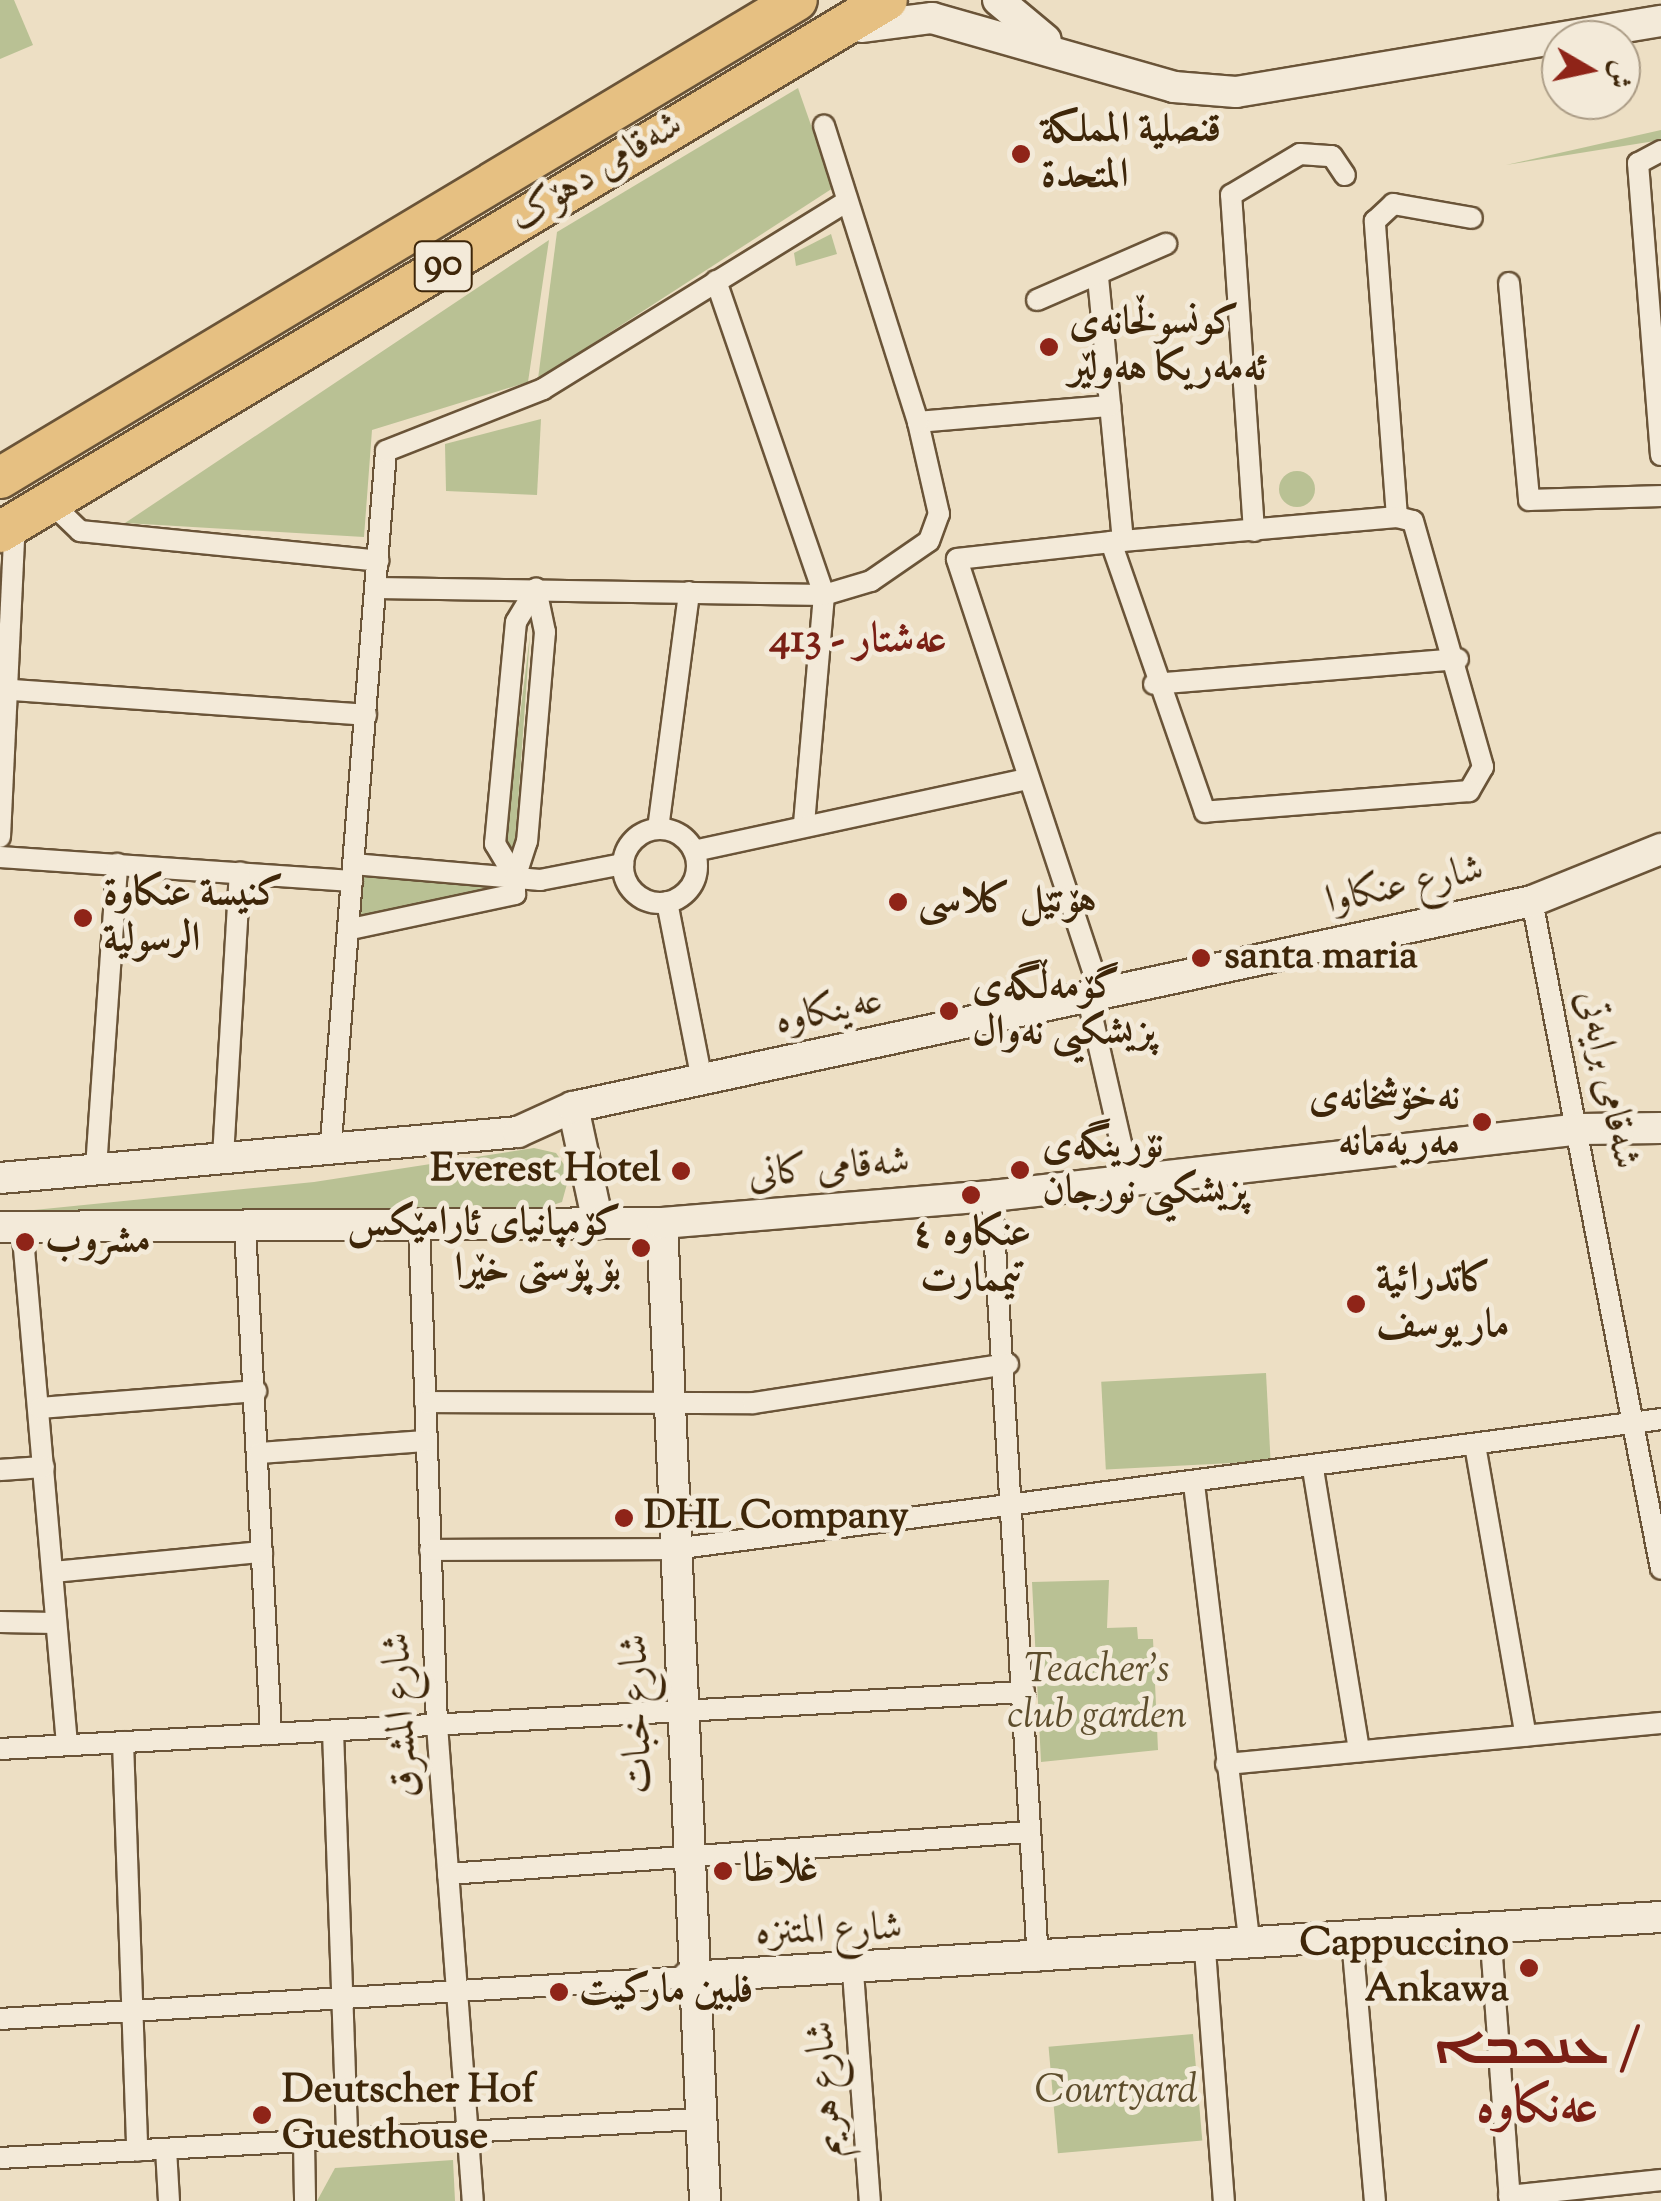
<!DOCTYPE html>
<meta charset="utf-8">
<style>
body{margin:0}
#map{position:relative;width:1661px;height:2201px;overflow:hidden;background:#eddfc4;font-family:"Sorts Mill Goudy",Amiri,"Noto Sans Syriac",serif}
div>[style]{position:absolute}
.green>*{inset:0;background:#b9c194;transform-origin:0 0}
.round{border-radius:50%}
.roads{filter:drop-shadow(2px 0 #6a5438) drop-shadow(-2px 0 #6a5438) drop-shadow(0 2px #6a5438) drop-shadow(0 -2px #6a5438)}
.street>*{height:20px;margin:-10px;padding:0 10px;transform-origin:10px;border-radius:10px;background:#f3ead9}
.street>.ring{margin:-10px;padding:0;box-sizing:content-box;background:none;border:20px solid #f3ead9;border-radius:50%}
.secondary>*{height:30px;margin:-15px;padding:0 15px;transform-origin:15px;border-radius:15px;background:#f3ead9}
.highway>*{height:40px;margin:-20px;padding:0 20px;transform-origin:20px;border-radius:20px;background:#e6c082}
.dots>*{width:28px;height:28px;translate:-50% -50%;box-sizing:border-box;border:5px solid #f3ead9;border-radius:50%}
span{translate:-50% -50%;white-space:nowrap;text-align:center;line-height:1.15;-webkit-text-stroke:10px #f3ead9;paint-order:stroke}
.shield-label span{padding:2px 8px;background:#f3ead9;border:2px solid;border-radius:8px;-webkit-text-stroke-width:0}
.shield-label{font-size:38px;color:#3e2609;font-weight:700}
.poi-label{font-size:40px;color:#3e2609;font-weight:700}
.left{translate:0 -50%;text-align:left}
.right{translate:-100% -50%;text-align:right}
.street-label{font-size:40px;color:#3e2609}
.park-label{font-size:40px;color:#5d4d2c;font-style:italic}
.neighbourhood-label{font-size:42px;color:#7a1f14;font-weight:700}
.district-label{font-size:50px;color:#7a1f14;font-weight:700}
.north{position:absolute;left:1541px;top:20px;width:100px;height:100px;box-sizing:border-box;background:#f3ead9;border:2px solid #ab9c86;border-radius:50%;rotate:99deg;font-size:28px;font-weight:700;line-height:40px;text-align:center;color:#3e2609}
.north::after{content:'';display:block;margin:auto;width:35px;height:45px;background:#8f2418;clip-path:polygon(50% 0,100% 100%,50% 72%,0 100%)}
</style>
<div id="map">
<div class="green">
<i style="clip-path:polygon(0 0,14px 0,33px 45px,0 59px)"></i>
<i style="clip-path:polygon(798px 88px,833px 188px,538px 379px,557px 232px)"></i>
<i style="clip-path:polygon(1661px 130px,1661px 140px,1506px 165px)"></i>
<i style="clip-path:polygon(831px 234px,837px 254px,796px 266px,794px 253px)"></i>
<i style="clip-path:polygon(549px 240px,528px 382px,372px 430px,364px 537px,125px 523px)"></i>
<i style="clip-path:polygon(541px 419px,537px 495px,446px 491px,445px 444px)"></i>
<i class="round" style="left:1279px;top:471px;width:36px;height:36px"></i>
<i style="clip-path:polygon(530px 635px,515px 845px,511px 851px,505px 837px)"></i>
<i style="clip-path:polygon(359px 869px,511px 882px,511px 890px,356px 922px)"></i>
<i style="clip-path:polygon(534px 1148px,556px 1153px,570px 1173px,562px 1202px,544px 1208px,4px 1213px,314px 1182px)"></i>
<i style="left:1266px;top:1373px;width:88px;height:165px;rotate:87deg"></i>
<i style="clip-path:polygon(1109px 1580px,1107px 1628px,1137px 1627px,1138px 1639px,1153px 1639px,1158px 1750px,1041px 1762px,1032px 1582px)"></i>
<i style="left:1193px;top:2034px;width:107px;height:145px;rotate:85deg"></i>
<i style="clip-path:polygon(453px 2160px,455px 2201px,317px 2201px,335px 2168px)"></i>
</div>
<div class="roads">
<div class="street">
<i style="left:1661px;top:151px;width:26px;rotate:152deg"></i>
<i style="left:1638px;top:163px;width:293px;rotate:85.5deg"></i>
<i style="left:1098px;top:277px;width:265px;rotate:84.6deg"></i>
<i style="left:716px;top:281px;width:332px;rotate:71deg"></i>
<i style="left:824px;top:595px;width:231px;rotate:95deg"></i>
<i style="left:1509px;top:283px;width:218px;rotate:84.7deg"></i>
<i style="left:1529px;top:500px;width:132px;rotate:-1.7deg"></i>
<i style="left:1037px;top:300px;width:141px;rotate:-23.5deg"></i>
<i style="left:918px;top:422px;width:193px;rotate:-4.8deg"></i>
<i style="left:50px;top:502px;width:42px;rotate:44deg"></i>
<i style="left:80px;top:531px;width:300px;rotate:5.7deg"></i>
<i style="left:1397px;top:517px;width:297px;rotate:-94.3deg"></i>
<i style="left:1375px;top:221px;width:25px;rotate:-43deg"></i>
<i style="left:1393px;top:204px;width:80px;rotate:10deg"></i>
<i style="left:1254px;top:531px;width:337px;rotate:-93.9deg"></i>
<i style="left:1231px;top:195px;width:80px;rotate:-30.7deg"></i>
<i style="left:1300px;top:154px;width:32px;rotate:4deg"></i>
<i style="left:1332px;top:156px;width:23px;rotate:56deg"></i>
<i style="left:376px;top:588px;width:448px;rotate:0.9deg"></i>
<i style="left:824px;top:595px;width:49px;rotate:-16.6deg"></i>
<i style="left:871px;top:581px;width:70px;rotate:-34.6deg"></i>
<i style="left:929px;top:541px;width:29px;rotate:-70deg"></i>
<i style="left:939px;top:514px;width:94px;rotate:-102.9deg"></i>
<i style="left:918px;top:422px;width:311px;rotate:-107.6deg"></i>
<i style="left:536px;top:589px;width:44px;rotate:78.2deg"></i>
<i style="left:545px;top:632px;width:210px;rotate:94.9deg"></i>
<i style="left:527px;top:841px;width:38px;rotate:108deg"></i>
<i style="left:515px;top:877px;width:39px;rotate:-121deg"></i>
<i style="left:495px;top:844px;width:223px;rotate:-84.6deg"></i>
<i style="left:516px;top:622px;width:39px;rotate:-59deg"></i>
<i style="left:1154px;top:684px;width:305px;rotate:-4.7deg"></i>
<i style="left:12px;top:690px;width:355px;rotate:4deg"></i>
<i style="left:658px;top:829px;width:239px;rotate:-82.5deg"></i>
<i class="ring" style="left:623px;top:829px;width:54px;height:54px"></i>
<i style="left:0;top:837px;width:313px;rotate:-87.3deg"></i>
<i style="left:694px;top:851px;width:342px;rotate:-12.2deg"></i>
<i style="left:0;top:857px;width:353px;rotate:3.9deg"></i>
<i style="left:353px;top:864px;width:188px;rotate:4.9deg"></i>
<i style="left:540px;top:880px;width:85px;rotate:-10.9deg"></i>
<i style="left:1532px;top:901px;width:680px;rotate:79.07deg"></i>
<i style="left:667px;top:902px;width:181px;rotate:78.9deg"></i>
<i style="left:351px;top:929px;width:168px;rotate:-12deg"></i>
<i style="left:515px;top:894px;width:17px;rotate:-90deg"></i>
<i style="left:1101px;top:995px;width:459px;rotate:-108.3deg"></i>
<i style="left:957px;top:559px;width:155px;rotate:-6.3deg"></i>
<i style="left:1111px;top:542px;width:287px;rotate:-5deg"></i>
<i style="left:1397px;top:517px;width:16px;rotate:14deg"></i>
<i style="left:1413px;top:521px;width:256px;rotate:74.1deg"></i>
<i style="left:1483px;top:767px;width:28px;rotate:120deg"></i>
<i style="left:1469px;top:791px;width:265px;rotate:175.5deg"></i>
<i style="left:1205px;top:812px;width:286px;rotate:-109.2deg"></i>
<i style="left:1088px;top:999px;width:188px;rotate:77.1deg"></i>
<i style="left:331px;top:1142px;width:693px;rotate:-85.45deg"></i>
<i style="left:386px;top:451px;width:169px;rotate:-21.5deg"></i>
<i style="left:543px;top:389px;width:357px;rotate:-31.7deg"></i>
<i style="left:223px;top:1157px;width:285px;rotate:-86.6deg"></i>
<i style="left:96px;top:1168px;width:305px;rotate:-86deg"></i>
<i style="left:992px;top:1196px;width:766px;rotate:86.56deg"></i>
<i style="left:419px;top:1224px;width:501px;rotate:87.94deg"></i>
<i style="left:437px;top:1725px;width:477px;rotate:85.7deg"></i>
<i style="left:22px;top:1226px;width:521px;rotate:85.04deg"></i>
<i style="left:245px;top:1227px;width:508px;rotate:87.06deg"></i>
<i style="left:425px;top:1402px;width:328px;rotate:0.2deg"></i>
<i style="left:753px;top:1403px;width:258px;rotate:-8.7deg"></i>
<i style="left:40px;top:1408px;width:217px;rotate:-4.5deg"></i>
<i style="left:1475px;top:1445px;width:295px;rotate:80.1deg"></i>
<i style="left:259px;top:1453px;width:167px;rotate:-4.1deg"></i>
<i style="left:1313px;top:1469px;width:286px;rotate:80.7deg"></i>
<i style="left:0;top:1470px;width:44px;rotate:-3.9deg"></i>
<i style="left:1194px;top:1484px;width:465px;rotate:83.1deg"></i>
<i style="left:430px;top:1550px;width:244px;rotate:-0.2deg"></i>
<i style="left:674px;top:1549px;width:996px;rotate:-7.5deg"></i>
<i style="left:53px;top:1572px;width:210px;rotate:-5.5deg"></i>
<i style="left:0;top:1622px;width:55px;rotate:1deg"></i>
<i style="left:333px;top:1731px;width:408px;rotate:88deg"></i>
<i style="left:123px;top:1742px;width:409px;rotate:88deg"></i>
<i style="left:0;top:1749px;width:1026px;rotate:-3.19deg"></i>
<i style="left:1226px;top:1764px;width:437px;rotate:-5.4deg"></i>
<i style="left:448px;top:1874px;width:582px;rotate:-4.14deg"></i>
<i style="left:1490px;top:1929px;width:273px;rotate:85.8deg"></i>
<i style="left:1352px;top:1939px;width:263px;rotate:85deg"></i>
<i style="left:1205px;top:1950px;width:252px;rotate:85.7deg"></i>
<i style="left:853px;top:1972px;width:230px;rotate:85.8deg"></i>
<i style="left:0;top:2019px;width:689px;rotate:-3.49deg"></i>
<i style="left:304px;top:2141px;width:60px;rotate:89deg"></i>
<i style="left:166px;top:2149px;width:52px;rotate:86.7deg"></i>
<i style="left:0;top:2158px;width:699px;rotate:-3.2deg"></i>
<i style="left:1509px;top:2196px;width:153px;rotate:-6deg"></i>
</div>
<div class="secondary">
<i style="left:998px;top:0;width:62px;rotate:39.8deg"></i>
<i style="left:861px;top:27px;width:72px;rotate:-7.2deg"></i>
<i style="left:932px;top:18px;width:252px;rotate:15.9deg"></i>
<i style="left:1174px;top:87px;width:62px;rotate:4.6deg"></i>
<i style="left:1236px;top:92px;width:431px;rotate:-9.5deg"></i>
<i style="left:573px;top:1107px;width:119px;rotate:77.8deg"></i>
<i style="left:0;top:1178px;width:520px;rotate:-5.07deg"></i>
<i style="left:518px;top:1132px;width:60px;rotate:-24.4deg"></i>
<i style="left:573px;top:1107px;width:981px;rotate:-12.12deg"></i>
<i style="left:1532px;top:901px;width:139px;rotate:-22deg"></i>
<i style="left:662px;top:1223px;width:979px;rotate:87.48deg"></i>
<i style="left:0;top:1227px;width:662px;rotate:-0.35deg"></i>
<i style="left:662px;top:1223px;width:331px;rotate:-4.7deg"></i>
<i style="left:992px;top:1196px;width:593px;rotate:-6.49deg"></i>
<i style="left:1581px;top:1129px;width:80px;rotate:-0.7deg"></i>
<i style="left:688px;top:1977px;width:975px;rotate:-3.53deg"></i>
</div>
<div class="highway">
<i style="left:0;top:478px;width:929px;rotate:-30.95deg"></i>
<i style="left:0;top:532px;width:1034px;rotate:-30.95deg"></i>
</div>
</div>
<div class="dots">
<i style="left:1021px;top:154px;background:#8f2418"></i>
<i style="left:1049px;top:347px;background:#8f2418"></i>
<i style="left:898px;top:902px;background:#8f2418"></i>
<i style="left:83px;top:918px;background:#8f2418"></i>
<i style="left:1201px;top:958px;background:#8f2418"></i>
<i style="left:949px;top:1011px;background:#8f2418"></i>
<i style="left:1482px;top:1122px;background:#8f2418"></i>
<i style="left:1020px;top:1170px;background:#8f2418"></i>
<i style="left:681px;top:1171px;background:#8f2418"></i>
<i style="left:971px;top:1195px;background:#8f2418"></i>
<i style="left:25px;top:1242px;background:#8f2418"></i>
<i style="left:641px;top:1248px;background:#8f2418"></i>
<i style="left:1356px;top:1304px;background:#8f2418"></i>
<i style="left:624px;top:1518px;background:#8f2418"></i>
<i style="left:723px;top:1871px;background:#8f2418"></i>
<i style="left:1529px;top:1968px;background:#8f2418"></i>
<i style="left:559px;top:1992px;background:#8f2418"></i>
<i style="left:262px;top:2115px;background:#8f2418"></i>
</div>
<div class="shield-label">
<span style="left:443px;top:266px">90</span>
</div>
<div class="poi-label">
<span class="left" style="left:1041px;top:154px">قنصلية المملكة<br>المتحدة</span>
<span class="left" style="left:1069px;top:347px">کونسوڵخانەی<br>ئەمەریکا هەولێر</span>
<span class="left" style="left:103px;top:918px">كنيسة عنكاوة<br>الرسولية</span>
<span class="left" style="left:918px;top:902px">هۆتێل کلاسی</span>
<span class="left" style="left:1224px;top:958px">santa maria</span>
<span class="left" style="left:972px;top:1011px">گۆمەڵگەی<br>پزیشکیی نەوال</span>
<span class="right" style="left:1460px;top:1122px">نەخۆشخانەی<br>مەریەمانە</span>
<span class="left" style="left:1042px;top:1170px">نۆرینگەی<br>پزیشکیی نورجان</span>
<span class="right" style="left:661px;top:1171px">Everest Hotel</span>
<span class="right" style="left:621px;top:1248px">کۆمپانیای ئارامێکس<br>بۆ پۆستی خێرا</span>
<span style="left:971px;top:1258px">عنكاوه ٤<br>تيممارت</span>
<span class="left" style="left:45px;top:1242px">مشروب</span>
<span class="left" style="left:1376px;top:1304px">كاتدرائية<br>مار يوسف</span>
<span class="left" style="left:644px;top:1518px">DHL Company</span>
<span class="left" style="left:743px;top:1871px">غلاطا</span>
<span class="right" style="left:1509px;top:1968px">Cappuccino<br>Ankawa</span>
<span class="left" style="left:579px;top:1992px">فلبين ماركيت</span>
<span class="left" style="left:282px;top:2115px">Deutscher Hof<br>Guesthouse</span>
</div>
<div class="street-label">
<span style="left:597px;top:173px;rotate:-31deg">شەقامی دهۆک</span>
<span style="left:1405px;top:887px;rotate:-12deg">شارع عنكاوا</span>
<span style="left:829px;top:1013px;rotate:-12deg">عەینکاوە</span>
<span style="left:1606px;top:1080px;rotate:78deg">شەقامی برایەتی</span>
<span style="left:829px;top:1170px;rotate:-5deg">شەقامی کانی</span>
<span style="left:639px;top:1714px;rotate:-92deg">شارع خبات</span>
<span style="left:403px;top:1715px;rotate:-93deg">شارع المشرق</span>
<span style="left:829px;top:1932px;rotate:-2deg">شارع المتنزه</span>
<span style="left:827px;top:2089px;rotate:-94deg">شارع هريم</span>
</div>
<div class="park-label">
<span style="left:1097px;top:1695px">Teacher's<br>club garden</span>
<span style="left:1116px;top:2093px">Courtyard</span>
</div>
<div class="neighbourhood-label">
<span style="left:858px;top:641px">عه‌شتار - 413</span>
</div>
<div class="district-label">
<span style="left:1537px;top:2080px">ܥܢܟܒܐ /<br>عەنکاوە</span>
</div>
<div class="north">ش</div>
</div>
